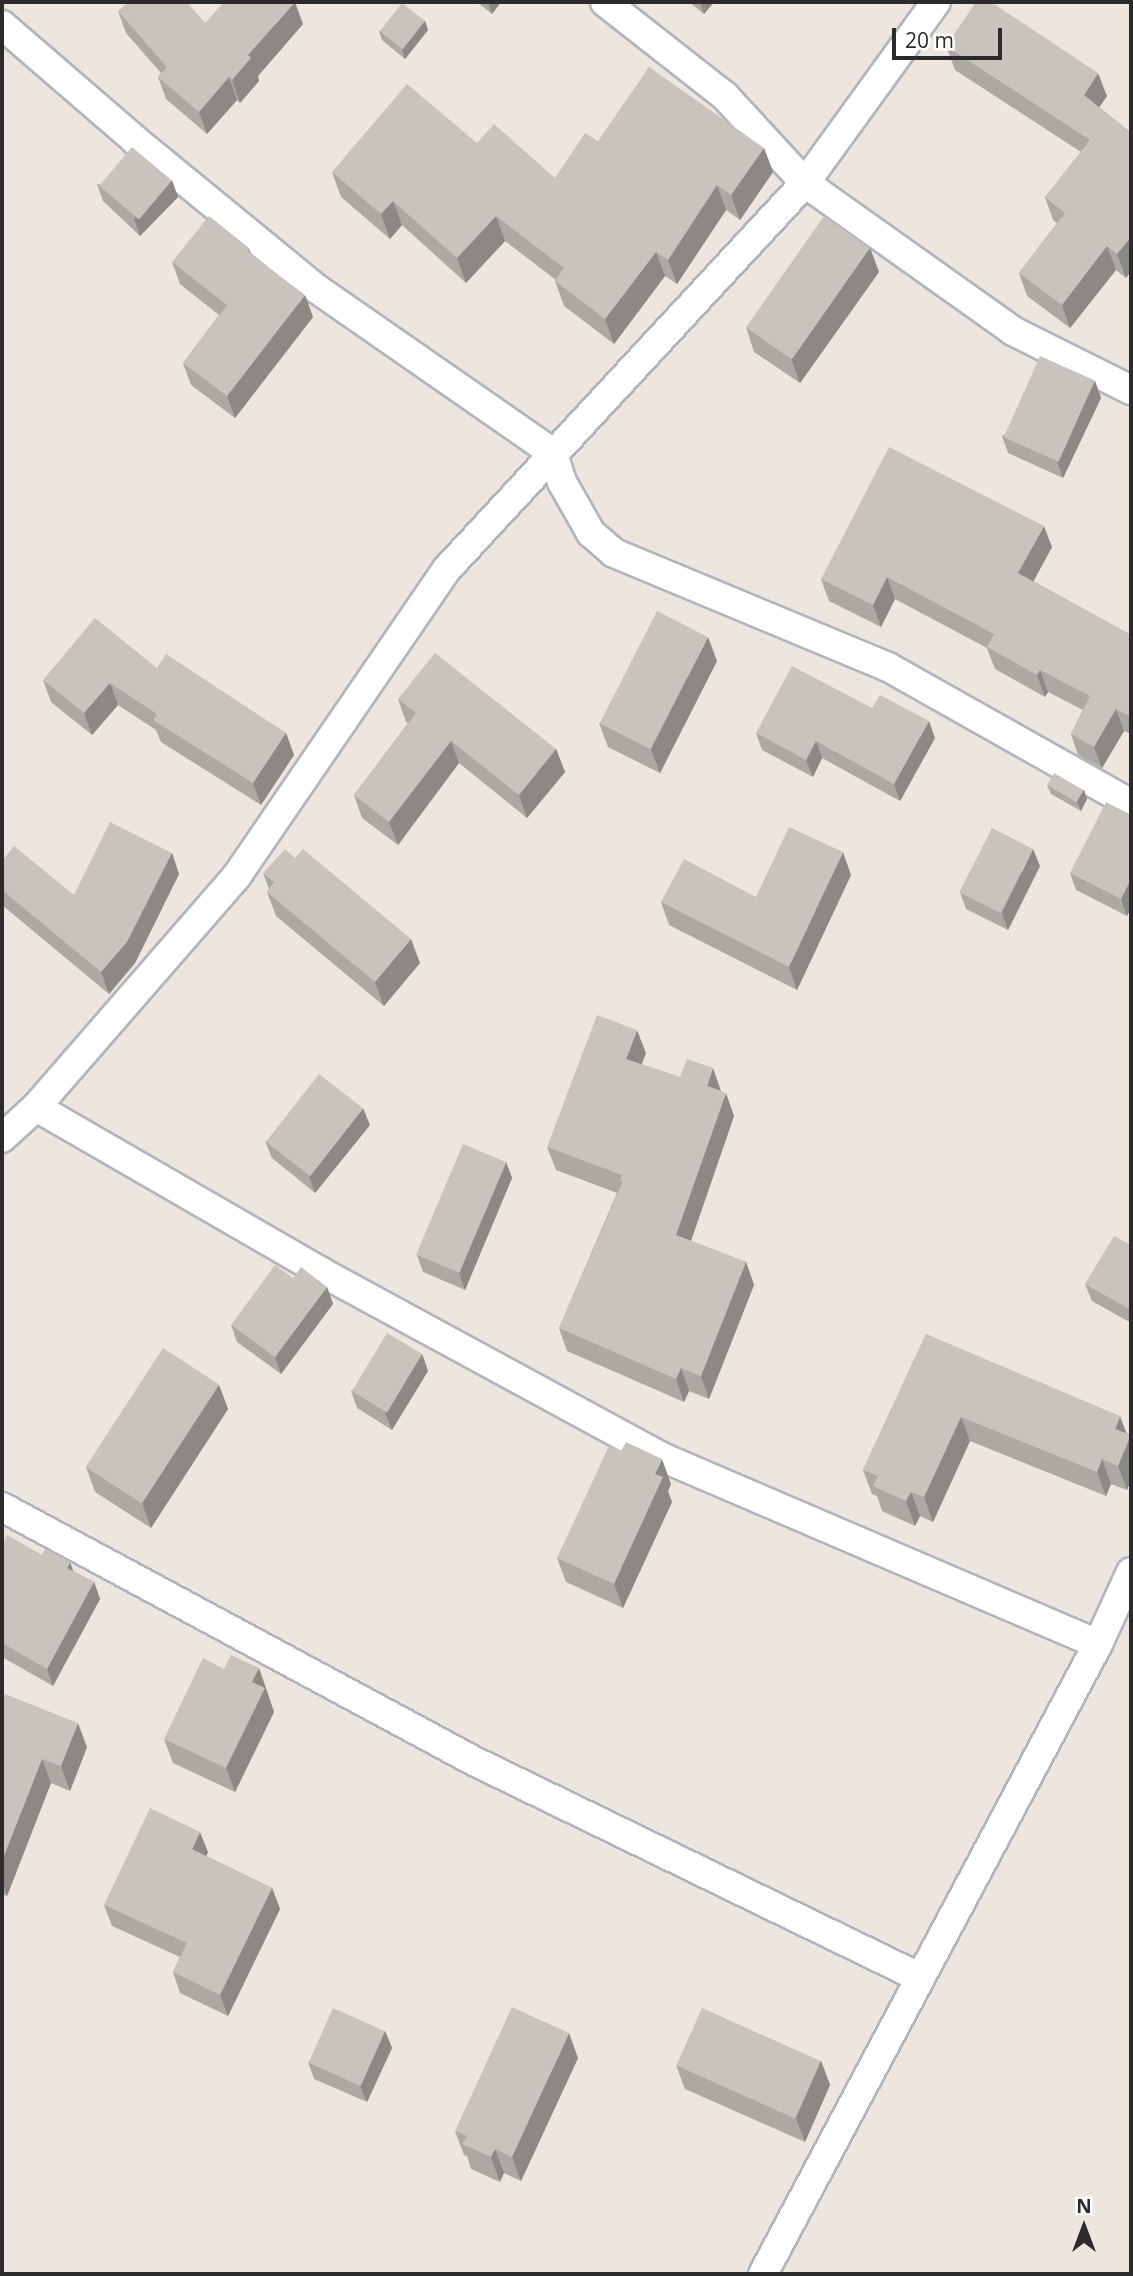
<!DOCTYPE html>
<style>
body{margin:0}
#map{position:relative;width:1133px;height:2276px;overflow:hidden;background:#ece6de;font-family:"Open Sans",sans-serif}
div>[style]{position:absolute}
.roads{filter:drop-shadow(2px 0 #b2b4be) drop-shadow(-2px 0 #b2b4be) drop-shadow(0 2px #b2b4be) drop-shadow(0 -2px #b2b4be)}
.minor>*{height:28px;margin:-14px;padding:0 14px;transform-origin:14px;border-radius:14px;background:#fff}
.wall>*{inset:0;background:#aca9a3}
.shaded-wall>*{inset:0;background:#8c8984}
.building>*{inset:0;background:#c8c4bd;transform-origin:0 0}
span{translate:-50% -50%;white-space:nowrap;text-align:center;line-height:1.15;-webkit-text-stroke:5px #fff;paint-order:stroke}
.frame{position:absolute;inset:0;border:4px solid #2b2b2b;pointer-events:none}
.north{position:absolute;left:1049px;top:2192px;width:70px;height:70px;-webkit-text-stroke:5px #fff;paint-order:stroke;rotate:0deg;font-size:19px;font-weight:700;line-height:28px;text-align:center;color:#2b2b2b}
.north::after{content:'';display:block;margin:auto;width:24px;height:32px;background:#2b2b2b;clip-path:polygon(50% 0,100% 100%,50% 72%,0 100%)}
.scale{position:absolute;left:892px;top:28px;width:110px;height:32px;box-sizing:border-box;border:4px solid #2b2b2b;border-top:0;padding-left:9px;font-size:21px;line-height:24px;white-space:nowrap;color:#2b2b2b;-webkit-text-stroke:5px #fff;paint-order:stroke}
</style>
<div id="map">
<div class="roads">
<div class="minor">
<i style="left:605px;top:2px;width:152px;rotate:38.1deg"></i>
<i style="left:725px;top:96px;width:118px;rotate:47.4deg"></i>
<i style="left:805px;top:183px;width:255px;rotate:35.4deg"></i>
<i style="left:1013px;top:331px;width:132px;rotate:26.6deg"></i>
<i style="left:2px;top:25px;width:176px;rotate:40.8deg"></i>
<i style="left:135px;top:140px;width:235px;rotate:39.3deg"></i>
<i style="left:317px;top:289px;width:287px;rotate:34.8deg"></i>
<i style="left:553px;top:453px;width:30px;rotate:73deg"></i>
<i style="left:562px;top:482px;width:59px;rotate:60.4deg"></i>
<i style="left:591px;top:533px;width:30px;rotate:41deg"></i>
<i style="left:614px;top:553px;width:297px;rotate:22.6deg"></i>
<i style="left:888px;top:667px;width:279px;rotate:29.4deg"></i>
<i style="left:36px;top:1107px;width:332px;rotate:30deg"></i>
<i style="left:323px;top:1273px;width:390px;rotate:28.5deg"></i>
<i style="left:666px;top:1459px;width:470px;rotate:23.2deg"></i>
<i style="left:2px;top:1138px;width:46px;rotate:-42.4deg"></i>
<i style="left:36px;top:1107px;width:305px;rotate:-49deg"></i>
<i style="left:236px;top:877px;width:373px;rotate:-55.6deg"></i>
<i style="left:447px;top:569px;width:526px;rotate:-47.16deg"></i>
<i style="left:805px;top:183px;width:223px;rotate:-54.1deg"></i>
<i style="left:2px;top:1507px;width:536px;rotate:28.29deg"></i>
<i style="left:474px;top:1761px;width:496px;rotate:25.9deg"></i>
<i style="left:763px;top:2274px;width:714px;rotate:-62deg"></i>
<i style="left:1098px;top:1644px;width:79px;rotate:-65.4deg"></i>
</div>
</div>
<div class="wall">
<i style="clip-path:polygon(477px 2px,501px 2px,492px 14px)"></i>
<i style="clip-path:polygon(689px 2px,714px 2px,704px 14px)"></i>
<i style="clip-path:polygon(118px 11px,205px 23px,303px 24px,258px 76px,259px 81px,240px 103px,237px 100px,207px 134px,166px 99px,158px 77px,161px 73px,126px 33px)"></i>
<i style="clip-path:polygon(425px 21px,428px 30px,405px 59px,382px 40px,379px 31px)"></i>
<i style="clip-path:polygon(946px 46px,1107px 96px,1099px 107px,1131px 133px,1131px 271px,1126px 278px,1116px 270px,1070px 328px,1027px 296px,1019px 273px,1057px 223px,1053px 220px,1045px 197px,1081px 152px,955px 70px)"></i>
<i style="clip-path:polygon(598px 141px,764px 148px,773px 172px,740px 220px,726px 210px,677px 284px,665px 276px,614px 344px,564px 306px,555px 281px,556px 280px,505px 241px,466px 283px,402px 225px,390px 239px,341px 197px,332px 172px,477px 143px,555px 178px)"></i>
<i style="clip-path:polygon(97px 184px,178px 197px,140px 236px,103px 201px)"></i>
<i style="clip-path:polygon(249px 248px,251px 254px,313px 317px,235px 418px,191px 385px,183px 363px,219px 315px,180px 284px,172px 262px)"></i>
<i style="clip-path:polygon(870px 248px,879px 272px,800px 383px,754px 352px,746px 327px)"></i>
<i style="clip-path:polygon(1095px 381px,1101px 398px,1063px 478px,1008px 453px,1002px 436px)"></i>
<i style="clip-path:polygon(1052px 547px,1033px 581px,1131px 635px,1131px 734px,1124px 731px,1102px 768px,1078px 755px,1071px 734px,1083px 710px,1048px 692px,1045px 697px,995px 669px,987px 648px,895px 599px,881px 627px,829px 601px,821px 579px)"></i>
<i style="clip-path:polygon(717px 661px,660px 773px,608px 747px,599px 723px)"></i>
<i style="clip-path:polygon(157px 668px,286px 733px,294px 755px,261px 805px,161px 742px,156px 730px,118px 705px,92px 735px,51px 702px,43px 680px)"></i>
<i style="clip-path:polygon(398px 699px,556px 749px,565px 772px,527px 818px,459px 763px,398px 845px,362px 818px,354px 795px,408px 723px,406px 722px)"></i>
<i style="clip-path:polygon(756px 733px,935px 738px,900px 801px,822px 758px,813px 777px,762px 750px)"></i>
<i style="clip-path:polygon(1047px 785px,1084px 790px,1087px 799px,1081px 811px,1051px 794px)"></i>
<i style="clip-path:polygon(1131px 815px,1131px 908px,1127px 916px,1076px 890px,1070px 873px)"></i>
<i style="clip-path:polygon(172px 853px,179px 874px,135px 963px,109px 994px,2px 905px,2px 861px,74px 895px)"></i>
<i style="clip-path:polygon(1040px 866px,1008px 930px,966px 909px,960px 892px)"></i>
<i style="clip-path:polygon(263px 873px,420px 963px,384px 1006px,276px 916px,267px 892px,269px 889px)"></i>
<i style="clip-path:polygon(851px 875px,797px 990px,669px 925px,661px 902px,756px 897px)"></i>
<i style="clip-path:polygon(646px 1053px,641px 1064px,721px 1091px,734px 1116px,691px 1241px,746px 1262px,754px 1285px,709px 1399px,689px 1391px,684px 1402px,567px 1351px,559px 1328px,617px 1193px,556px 1170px,547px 1147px)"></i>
<i style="clip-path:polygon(370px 1125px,315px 1193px,272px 1158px,265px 1141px)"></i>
<i style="clip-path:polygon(506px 1162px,512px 1178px,465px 1290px,423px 1272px,417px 1255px)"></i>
<i style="clip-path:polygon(1131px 1245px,1131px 1323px,1092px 1301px,1085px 1284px)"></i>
<i style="clip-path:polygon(293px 1278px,327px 1287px,333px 1304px,281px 1374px,237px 1342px,231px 1325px)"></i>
<i style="clip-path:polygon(926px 1334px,1131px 1435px,1131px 1480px,1127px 1490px,1111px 1484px,1106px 1496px,970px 1441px,933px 1522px,920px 1516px,915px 1526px,882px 1511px,877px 1496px,872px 1494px,863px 1470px)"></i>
<i style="clip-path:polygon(422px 1354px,428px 1371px,392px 1430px,357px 1408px,351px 1391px)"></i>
<i style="clip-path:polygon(219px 1385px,228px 1409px,151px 1528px,95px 1492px,86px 1467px)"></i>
<i style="clip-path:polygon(671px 1484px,668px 1491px,672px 1502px,623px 1608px,566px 1582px,557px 1558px)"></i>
<i style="clip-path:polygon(2px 1545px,42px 1555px,94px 1582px,100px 1599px,53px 1686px,2px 1657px)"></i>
<i style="clip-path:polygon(259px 1668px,274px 1712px,235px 1792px,173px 1763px,164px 1739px,224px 1669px)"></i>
<i style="clip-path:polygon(2px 1703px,87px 1747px,70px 1791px,51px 1783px,7px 1896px,2px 1894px)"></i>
<i style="clip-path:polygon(208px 1852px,206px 1856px,272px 1888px,280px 1909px,228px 2016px,180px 1993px,173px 1972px,180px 1957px,112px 1926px,104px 1905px)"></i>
<i style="clip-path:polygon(385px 2031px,392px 2048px,367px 2102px,314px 2079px,308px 2062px)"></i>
<i style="clip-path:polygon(578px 2058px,521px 2181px,504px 2173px,500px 2182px,471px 2169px,467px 2156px,464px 2155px,455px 2131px)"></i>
<i style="clip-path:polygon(821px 2061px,830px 2085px,805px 2142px,685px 2089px,676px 2065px)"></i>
</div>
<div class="shaded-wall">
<i style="clip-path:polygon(295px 2px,303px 24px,258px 76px,259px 81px,240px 103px,232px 80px,248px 55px)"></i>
<i style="clip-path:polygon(488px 2px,501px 2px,492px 14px)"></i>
<i style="clip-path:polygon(700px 2px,714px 2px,704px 14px)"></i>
<i style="clip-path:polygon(425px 21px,428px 30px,405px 59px,402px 50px)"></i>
<i style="clip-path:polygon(1098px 73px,1107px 96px,1092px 118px,1084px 95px)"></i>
<i style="clip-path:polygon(229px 77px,237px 100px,207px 134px,199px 112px)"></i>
<i style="clip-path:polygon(764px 148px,773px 172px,740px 220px,731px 195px)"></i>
<i style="clip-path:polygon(172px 180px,178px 197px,140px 236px,134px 219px)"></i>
<i style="clip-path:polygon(717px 185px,726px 210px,677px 284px,668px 260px)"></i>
<i style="clip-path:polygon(393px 201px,402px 225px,390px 239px,381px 214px)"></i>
<i style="clip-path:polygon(496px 216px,505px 241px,466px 283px,457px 258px)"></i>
<i style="clip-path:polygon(1131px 237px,1131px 271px,1126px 278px,1117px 254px)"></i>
<i style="clip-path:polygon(1107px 246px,1116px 270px,1070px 328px,1062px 305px)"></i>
<i style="clip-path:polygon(870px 248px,879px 272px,800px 383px,791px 359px)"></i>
<i style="clip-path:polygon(656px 252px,665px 276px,614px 344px,605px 319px)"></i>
<i style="clip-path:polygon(305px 295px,313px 317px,235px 418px,227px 396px)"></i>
<i style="clip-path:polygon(1095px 381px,1101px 398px,1063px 478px,1057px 461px)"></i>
<i style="clip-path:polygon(1044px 526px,1052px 547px,1026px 595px,1018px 573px)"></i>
<i style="clip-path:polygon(887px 577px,895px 599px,881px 627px,873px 605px)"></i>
<i style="clip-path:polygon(708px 637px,717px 661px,660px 773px,651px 749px)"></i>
<i style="clip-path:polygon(1040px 670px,1048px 692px,1045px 697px,1037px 675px)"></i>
<i style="clip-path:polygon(110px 683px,118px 705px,92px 735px,84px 713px)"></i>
<i style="clip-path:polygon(1116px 709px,1124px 731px,1102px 768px,1094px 747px)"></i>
<i style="clip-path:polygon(929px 721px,935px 738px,900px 801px,894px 784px)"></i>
<i style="clip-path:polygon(286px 733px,294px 755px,261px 805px,253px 783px)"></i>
<i style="clip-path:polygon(451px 741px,459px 763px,398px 845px,389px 822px)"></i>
<i style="clip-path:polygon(816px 741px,822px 758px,813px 777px,806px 760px)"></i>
<i style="clip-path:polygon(556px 749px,565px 772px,527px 818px,519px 795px)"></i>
<i style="clip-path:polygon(1084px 790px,1087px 799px,1081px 811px,1077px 802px)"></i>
<i style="clip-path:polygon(1033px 849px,1040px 866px,1008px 930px,1002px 913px)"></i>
<i style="clip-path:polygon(843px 852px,851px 875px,797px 990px,789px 967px)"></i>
<i style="clip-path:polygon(172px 853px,179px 874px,135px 963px,109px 994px,101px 972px)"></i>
<i style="clip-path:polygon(1131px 879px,1131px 908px,1127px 916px,1121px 899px)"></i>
<i style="clip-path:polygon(411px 939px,420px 963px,384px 1006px,375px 982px)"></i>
<i style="clip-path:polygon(637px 1030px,646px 1053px,635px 1082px,626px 1059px)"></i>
<i style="clip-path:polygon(713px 1068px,721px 1091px,707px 1086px)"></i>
<i style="clip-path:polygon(726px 1093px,734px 1116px,685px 1258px,676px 1235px)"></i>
<i style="clip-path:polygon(363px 1108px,370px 1125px,315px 1193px,309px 1176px)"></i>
<i style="clip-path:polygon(506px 1162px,512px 1178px,465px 1290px,459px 1273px)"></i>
<i style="clip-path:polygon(746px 1262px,754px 1285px,709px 1399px,701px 1376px)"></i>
<i style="clip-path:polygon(327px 1287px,333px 1304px,281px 1374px,275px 1357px)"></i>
<i style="clip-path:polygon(422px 1354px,428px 1371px,392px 1430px,385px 1413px)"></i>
<i style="clip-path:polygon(681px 1368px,689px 1391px,684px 1402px,676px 1379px)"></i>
<i style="clip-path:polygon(219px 1385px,228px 1409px,151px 1528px,142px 1503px)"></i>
<i style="clip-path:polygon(1120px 1416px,1129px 1440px,1131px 1435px,1131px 1480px,1127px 1490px,1118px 1466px,1115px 1429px)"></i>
<i style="clip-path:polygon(961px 1417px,970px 1441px,933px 1522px,924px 1497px)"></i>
<i style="clip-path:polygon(662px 1459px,671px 1484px,668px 1491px,672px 1502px,623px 1608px,614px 1584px,655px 1474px)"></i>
<i style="clip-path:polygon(1102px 1459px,1111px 1484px,1106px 1496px,1097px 1472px)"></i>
<i style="clip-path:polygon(911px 1492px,920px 1516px,915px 1526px,906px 1501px)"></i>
<i style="clip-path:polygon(70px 1562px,76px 1579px,67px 1568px)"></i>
<i style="clip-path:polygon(94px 1582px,100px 1599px,53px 1686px,47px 1669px)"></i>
<i style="clip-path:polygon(259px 1668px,274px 1712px,235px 1792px,226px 1768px,252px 1682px)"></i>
<i style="clip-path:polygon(78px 1723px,87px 1747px,70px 1791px,61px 1766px)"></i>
<i style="clip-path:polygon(42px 1759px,51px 1783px,7px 1896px,2px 1882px,2px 1861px)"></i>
<i style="clip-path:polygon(200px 1832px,208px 1852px,200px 1870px,192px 1849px)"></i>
<i style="clip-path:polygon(272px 1888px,280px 1909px,228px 2016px,220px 1995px)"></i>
<i style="clip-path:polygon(385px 2031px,392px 2048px,367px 2102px,360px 2086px)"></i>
<i style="clip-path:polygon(569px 2033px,578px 2058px,521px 2181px,512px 2157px)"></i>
<i style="clip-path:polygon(821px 2061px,830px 2085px,805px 2142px,796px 2118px)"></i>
<i style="clip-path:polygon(495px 2149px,504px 2173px,500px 2182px,491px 2157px)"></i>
</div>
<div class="building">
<i style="clip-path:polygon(128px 2px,187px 2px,205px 23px,224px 2px,295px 2px,248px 55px,251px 58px,232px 80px,229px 77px,199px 112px,158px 77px,167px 67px,118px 11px)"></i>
<i style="clip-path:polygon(976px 2px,991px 2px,1098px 73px,1084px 95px,1131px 133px,1131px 237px,1117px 254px,1107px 246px,1062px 305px,1019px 273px,1065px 213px,1045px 197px,1090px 140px,946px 46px)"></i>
<i style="left:402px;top:3px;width:29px;height:36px;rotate:38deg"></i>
<i style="clip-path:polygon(649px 67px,764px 148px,731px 195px,717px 185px,668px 260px,656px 252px,605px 319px,555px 281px,564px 268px,496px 216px,457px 258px,393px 201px,381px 214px,332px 172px,407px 84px,477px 143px,494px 124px,555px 178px,585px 133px,598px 141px)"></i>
<i style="left:132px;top:147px;width:52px;height:51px;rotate:40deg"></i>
<i style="clip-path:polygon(209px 216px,249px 248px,247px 251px,305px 295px,227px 396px,183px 363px,227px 305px,172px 262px)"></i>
<i style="left:824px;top:216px;width:56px;height:136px;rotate:35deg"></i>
<i style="left:1040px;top:356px;width:60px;height:89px;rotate:24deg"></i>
<i style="clip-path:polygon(889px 447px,1044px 526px,1018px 573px,1131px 635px,1131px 717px,1116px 709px,1094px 747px,1071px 734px,1090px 696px,1040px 670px,1037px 675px,987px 647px,994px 634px,887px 577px,873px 605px,821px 579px)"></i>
<i style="left:657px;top:611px;width:57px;height:126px;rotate:27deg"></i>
<i style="clip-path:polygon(95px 618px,157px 668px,166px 654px,286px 733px,253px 783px,153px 720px,157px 714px,110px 683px,84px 713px,43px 680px)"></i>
<i style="clip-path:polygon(435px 653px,556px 749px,519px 795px,451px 741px,389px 822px,354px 795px,416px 713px,398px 699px)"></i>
<i style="clip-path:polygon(792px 666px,872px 708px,880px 695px,929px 721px,894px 784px,816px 741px,806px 760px,756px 733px)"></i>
<i style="left:1054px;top:773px;width:34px;height:14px;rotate:30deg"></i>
<i style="clip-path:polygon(1106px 802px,1131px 815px,1131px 879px,1121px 899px,1070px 873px)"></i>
<i style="clip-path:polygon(110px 822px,172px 853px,127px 942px,101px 972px,2px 890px,2px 861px,14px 846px,74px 895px)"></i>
<i style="clip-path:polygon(789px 827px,843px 852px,789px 967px,661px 902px,684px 859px,756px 897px)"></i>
<i style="left:992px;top:828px;width:46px;height:72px;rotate:27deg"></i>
<i style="clip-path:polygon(285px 849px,295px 858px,303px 849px,411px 939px,375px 982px,267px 892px,274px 882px,263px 873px)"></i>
<i style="clip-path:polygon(597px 1015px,637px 1030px,626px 1059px,680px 1077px,687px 1059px,713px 1068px,707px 1086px,726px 1093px,676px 1235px,746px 1262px,701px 1376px,681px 1368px,676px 1379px,559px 1328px,623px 1181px,620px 1181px,622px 1175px,547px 1147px)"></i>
<i style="left:319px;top:1074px;width:56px;height:86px;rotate:38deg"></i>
<i style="left:463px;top:1144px;width:47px;height:120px;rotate:23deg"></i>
<i style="clip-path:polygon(1114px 1236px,1131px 1245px,1131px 1310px,1085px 1284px)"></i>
<i style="clip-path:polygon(275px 1265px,293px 1278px,301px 1267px,327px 1287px,275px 1357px,231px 1325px)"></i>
<i style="left:387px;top:1333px;width:41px;height:68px;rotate:31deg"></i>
<i style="clip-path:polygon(926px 1334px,1120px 1416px,1115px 1429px,1131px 1435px,1118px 1466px,1102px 1459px,1097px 1472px,961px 1417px,924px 1497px,911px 1492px,906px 1501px,873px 1486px,878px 1476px,863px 1470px)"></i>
<i style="left:163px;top:1348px;width:67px;height:142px;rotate:33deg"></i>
<i style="clip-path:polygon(626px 1442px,662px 1459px,655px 1474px,663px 1477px,614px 1584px,557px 1558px,609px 1446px,621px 1451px)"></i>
<i style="clip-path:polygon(7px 1535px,42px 1555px,45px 1549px,70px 1562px,67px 1568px,94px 1582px,47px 1669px,2px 1643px,2px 1545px)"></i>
<i style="clip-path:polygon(231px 1655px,259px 1668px,252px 1682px,265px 1688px,226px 1768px,164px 1739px,203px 1658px,224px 1669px)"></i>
<i style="clip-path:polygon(5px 1694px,78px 1723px,61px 1766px,42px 1759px,2px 1861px,2px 1703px)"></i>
<i style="clip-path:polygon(150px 1808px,200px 1832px,192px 1849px,272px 1888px,220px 1995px,173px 1972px,187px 1943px,104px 1905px)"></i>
<i style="clip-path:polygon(512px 2007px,569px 2033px,512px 2157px,495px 2149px,491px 2157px,462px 2144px,467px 2136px,455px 2131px)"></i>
<i style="left:333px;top:2008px;width:57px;height:60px;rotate:24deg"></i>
<i style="left:702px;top:2008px;width:130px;height:63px;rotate:24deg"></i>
</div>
<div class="frame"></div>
<div class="north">N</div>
<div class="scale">20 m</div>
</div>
